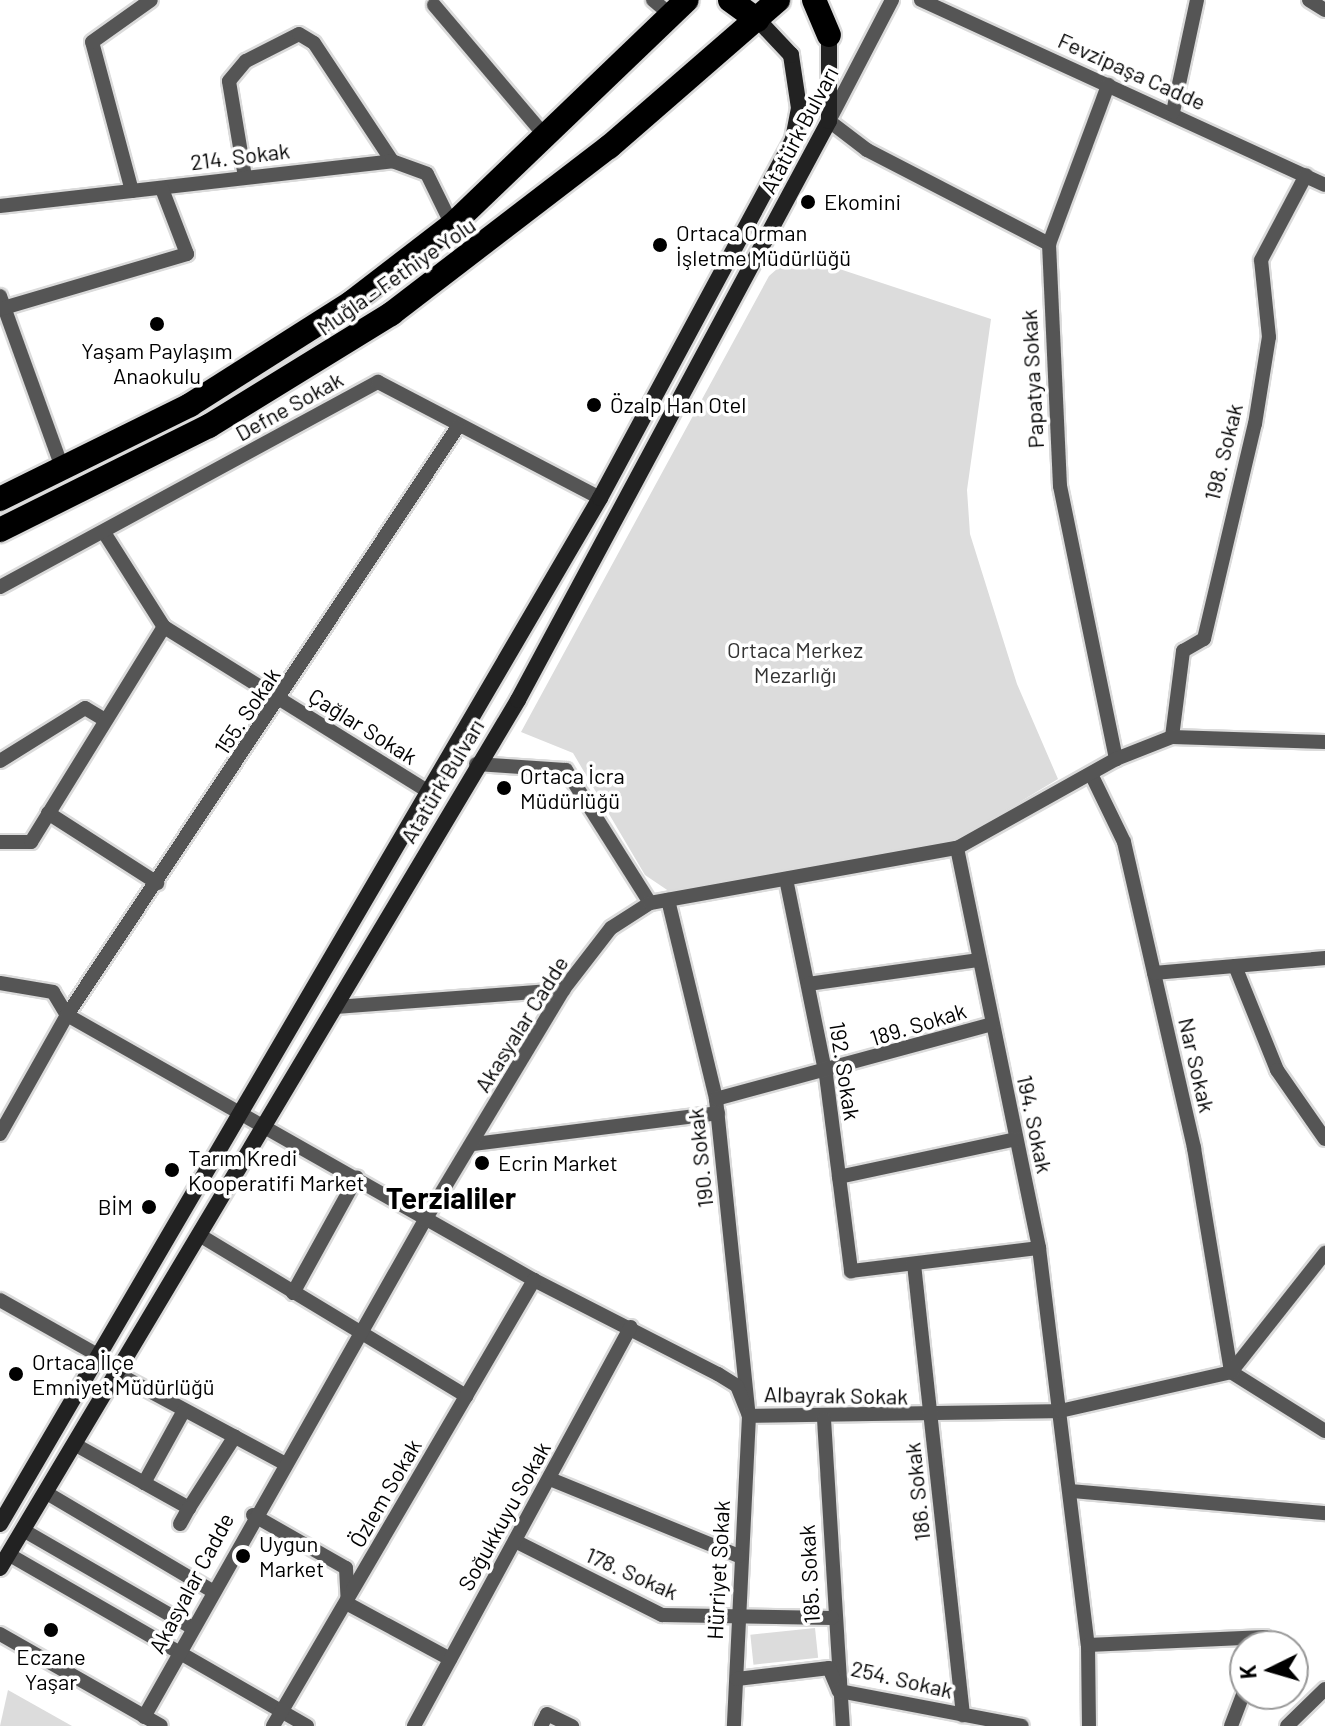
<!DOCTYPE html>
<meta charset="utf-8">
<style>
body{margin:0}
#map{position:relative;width:1325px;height:1726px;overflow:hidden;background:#fff;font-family:Barlow,sans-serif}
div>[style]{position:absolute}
.green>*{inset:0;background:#dcdcdc;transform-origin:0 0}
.roads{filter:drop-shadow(2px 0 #dbdbdb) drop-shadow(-2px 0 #dbdbdb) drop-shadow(0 2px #dbdbdb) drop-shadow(0 -2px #dbdbdb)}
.street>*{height:14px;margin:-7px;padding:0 7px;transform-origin:7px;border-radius:7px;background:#555}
.secondary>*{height:16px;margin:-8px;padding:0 8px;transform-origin:8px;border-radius:8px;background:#222}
.highway>*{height:24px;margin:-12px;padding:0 12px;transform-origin:12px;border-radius:12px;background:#000}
.dots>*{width:22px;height:22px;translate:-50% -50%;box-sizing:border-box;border:4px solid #fff;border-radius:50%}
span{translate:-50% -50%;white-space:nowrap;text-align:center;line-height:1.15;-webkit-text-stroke:7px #fff;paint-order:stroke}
.street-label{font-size:22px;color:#000}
.poi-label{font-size:22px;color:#000}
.left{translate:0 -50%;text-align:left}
.right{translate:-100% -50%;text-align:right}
.park-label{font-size:22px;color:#333}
.district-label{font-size:30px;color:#000;font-weight:700}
.north{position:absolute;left:1229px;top:1630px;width:80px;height:80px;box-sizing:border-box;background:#fff;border:2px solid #999;border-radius:50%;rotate:265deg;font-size:22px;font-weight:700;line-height:32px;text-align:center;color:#000}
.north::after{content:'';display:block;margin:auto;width:28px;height:36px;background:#000;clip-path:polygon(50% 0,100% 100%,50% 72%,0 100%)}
</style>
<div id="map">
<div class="green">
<i style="clip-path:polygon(794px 254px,991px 319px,967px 490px,970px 534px,1017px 684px,1058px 779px,958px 839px,679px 898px,645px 875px,573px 753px,521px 732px,769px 276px)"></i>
<i style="left:815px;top:1628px;width:30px;height:65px;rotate:84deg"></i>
<i style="clip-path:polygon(8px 1690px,72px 1726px,0 1726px)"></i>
</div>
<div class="roads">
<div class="street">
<i style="left:653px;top:0;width:23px;rotate:40deg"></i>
<i style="left:892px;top:0;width:136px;rotate:117.5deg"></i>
<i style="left:829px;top:121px;width:48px;rotate:37.3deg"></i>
<i style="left:867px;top:150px;width:205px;rotate:27.3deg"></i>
<i style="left:1049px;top:244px;width:242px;rotate:87.4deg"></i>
<i style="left:1060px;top:486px;width:279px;rotate:78.4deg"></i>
<i style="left:921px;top:0;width:444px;rotate:24.6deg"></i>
<i style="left:1309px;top:0;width:19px;rotate:32deg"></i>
<i style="left:434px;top:5px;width:173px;rotate:49.7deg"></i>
<i style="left:1173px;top:112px;width:115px;rotate:-77.9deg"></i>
<i style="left:245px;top:177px;width:97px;rotate:-99.5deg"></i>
<i style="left:229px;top:81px;width:26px;rotate:-50deg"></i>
<i style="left:246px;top:61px;width:59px;rotate:-27deg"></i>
<i style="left:299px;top:34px;width:17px;rotate:31deg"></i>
<i style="left:314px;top:43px;width:141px;rotate:56.5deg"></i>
<i style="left:132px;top:191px;width:154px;rotate:-105deg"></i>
<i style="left:92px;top:42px;width:72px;rotate:-35.4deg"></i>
<i style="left:0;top:206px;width:395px;rotate:-6.5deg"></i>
<i style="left:392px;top:161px;width:37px;rotate:20deg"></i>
<i style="left:427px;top:174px;width:57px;rotate:63.9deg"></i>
<i style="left:1049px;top:244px;width:170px;rotate:-69.6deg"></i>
<i style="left:0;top:296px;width:185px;rotate:70.1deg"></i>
<i style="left:0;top:309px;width:195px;rotate:-16.4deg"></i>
<i style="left:187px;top:254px;width:70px;rotate:-111deg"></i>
<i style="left:105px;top:534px;width:110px;rotate:57.6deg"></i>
<i style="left:164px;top:627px;width:312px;rotate:31.9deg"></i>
<i style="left:0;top:587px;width:430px;rotate:-28.5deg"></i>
<i style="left:378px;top:382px;width:250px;rotate:27.6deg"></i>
<i style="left:1172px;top:737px;width:87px;rotate:-82.7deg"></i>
<i style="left:1183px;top:651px;width:24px;rotate:-30deg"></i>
<i style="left:1204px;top:639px;width:221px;rotate:-76.7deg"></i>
<i style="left:1255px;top:424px;width:88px;rotate:-80.9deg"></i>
<i style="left:1269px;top:337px;width:77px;rotate:-95.9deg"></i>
<i style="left:1261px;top:260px;width:96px;rotate:-62.1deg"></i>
<i style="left:0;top:761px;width:100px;rotate:-31.9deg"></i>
<i style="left:85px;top:708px;width:21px;rotate:31deg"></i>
<i style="left:476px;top:764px;width:90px;rotate:3.8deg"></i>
<i style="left:566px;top:770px;width:157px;rotate:57.7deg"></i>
<i style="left:1092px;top:776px;width:73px;rotate:64.1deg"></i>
<i style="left:1124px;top:842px;width:314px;rotate:77.1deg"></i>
<i style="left:1194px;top:1148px;width:227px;rotate:80.6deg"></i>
<i style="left:48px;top:813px;width:130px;rotate:32.7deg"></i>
<i style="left:0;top:842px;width:31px"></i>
<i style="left:31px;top:842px;width:253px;rotate:-58.3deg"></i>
<i style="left:957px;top:848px;width:408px;rotate:78.4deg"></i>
<i style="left:1039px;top:1248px;width:400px;rotate:83deg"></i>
<i style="left:1088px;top:1645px;width:81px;rotate:89.3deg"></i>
<i style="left:786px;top:879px;width:200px;rotate:78.5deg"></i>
<i style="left:826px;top:1075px;width:198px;rotate:82.7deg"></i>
<i style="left:851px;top:1271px;width:189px;rotate:-7deg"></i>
<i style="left:668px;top:900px;width:205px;rotate:76.4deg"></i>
<i style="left:716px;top:1099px;width:319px;rotate:84.1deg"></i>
<i style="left:749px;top:1416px;width:310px;rotate:92.8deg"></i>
<i style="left:1235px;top:966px;width:112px;rotate:68deg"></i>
<i style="left:1277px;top:1070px;width:84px;rotate:55.2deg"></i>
<i style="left:1154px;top:973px;width:172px;rotate:-5deg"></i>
<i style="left:0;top:983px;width:54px;rotate:9.6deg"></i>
<i style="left:53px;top:992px;width:27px;rotate:59deg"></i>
<i style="left:67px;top:1015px;width:537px;rotate:29.57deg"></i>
<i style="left:534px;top:1280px;width:207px;rotate:27.1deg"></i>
<i style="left:718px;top:1374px;width:22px;rotate:32deg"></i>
<i style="left:737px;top:1386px;width:32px;rotate:68deg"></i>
<i style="left:749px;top:1416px;width:311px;rotate:-0.9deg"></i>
<i style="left:1060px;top:1411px;width:175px;rotate:-12.8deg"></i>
<i style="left:1231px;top:1372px;width:111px;rotate:32.1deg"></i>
<i style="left:808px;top:984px;width:173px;rotate:-8deg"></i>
<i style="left:336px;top:1007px;width:228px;rotate:-4.3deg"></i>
<i style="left:716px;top:1099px;width:286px;rotate:-15.2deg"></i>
<i style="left:0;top:1134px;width:137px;rotate:-60.6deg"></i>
<i style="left:67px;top:1015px;width:705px;rotate:-56.4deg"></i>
<i style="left:474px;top:1144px;width:246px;rotate:-7.2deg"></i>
<i style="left:839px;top:1177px;width:181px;rotate:-12.1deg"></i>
<i style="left:201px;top:1236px;width:310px;rotate:31.1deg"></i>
<i style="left:914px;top:1264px;width:454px;rotate:83.8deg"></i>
<i style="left:293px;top:1293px;width:132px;rotate:-61.1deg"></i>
<i style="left:0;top:1300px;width:116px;rotate:29.4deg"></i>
<i style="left:1231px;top:1372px;width:152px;rotate:-51.7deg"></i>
<i style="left:116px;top:1373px;width:188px;rotate:28.2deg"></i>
<i style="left:824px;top:1419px;width:308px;rotate:86.5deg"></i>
<i style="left:74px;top:1444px;width:132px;rotate:29.1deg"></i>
<i style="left:189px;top:1508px;width:85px;rotate:-57.4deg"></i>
<i style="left:550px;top:1479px;width:204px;rotate:22.2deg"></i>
<i style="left:144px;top:1483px;width:81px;rotate:-61.2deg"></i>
<i style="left:1071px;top:1491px;width:255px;rotate:5deg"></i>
<i style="left:45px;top:1492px;width:193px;rotate:30.6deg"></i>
<i style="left:253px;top:1515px;width:107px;rotate:29.7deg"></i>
<i style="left:346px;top:1568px;width:36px;rotate:87deg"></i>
<i style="left:348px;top:1604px;width:116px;rotate:28.3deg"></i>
<i style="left:180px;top:1524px;width:18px;rotate:-61deg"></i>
<i style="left:23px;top:1530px;width:194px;rotate:30deg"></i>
<i style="left:515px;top:1541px;width:165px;rotate:26.7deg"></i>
<i style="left:662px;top:1615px;width:170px;rotate:1deg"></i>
<i style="left:8px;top:1554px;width:345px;rotate:29.9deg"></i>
<i style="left:0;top:1634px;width:185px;rotate:29.7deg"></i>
<i style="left:1088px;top:1645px;width:177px;rotate:-2.6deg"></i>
<i style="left:1265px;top:1637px;width:9px;rotate:108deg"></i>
<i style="left:737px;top:1679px;width:93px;rotate:-6.8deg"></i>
<i style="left:829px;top:1668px;width:25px;rotate:67deg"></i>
<i style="left:839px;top:1691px;width:186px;rotate:10.8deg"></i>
<i style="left:144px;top:1717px;width:571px;rotate:-60.52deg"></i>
<i style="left:425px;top:1220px;width:268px;rotate:-59deg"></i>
<i style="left:563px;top:990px;width:78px;rotate:-52.3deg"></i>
<i style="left:611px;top:928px;width:46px;rotate:-32.7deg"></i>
<i style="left:650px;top:903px;width:312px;rotate:-10.2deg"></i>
<i style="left:957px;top:848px;width:182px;rotate:-29.2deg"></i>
<i style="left:1116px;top:759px;width:60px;rotate:-21.4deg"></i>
<i style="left:1172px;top:737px;width:153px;rotate:1.9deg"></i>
<i style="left:273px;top:1726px;width:517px;rotate:-59.66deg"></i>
<i style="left:414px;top:1726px;width:454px;rotate:-61.5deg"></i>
<i style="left:541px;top:1726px;width:13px;rotate:-63deg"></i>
<i style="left:547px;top:1714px;width:28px;rotate:26deg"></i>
<i style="left:1231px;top:1726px;width:39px;rotate:-69deg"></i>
<i style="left:1287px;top:1726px;width:53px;rotate:-44.2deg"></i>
</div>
<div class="secondary">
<i style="left:0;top:1524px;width:1189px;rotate:-59.68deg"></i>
<i style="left:600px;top:498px;width:408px;rotate:-61.7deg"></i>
<i style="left:793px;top:139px;width:32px;rotate:-79deg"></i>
<i style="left:799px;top:108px;width:54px;rotate:-98.6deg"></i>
<i style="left:791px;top:55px;width:48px;rotate:-133.3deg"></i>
<i style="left:0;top:1568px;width:1011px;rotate:-59.17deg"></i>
<i style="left:518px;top:700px;width:657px;rotate:-61.76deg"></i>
<i style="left:829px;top:121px;width:86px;rotate:-90deg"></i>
</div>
<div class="highway">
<i style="left:730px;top:0;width:34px;rotate:36deg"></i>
<i style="left:814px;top:0;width:38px;rotate:67deg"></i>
<i style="left:0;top:499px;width:212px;rotate:-26.3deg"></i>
<i style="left:190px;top:405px;width:192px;rotate:-32.4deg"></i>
<i style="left:352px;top:302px;width:126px;rotate:-37.6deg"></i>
<i style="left:452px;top:225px;width:325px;rotate:-43.8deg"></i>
<i style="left:0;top:530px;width:233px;rotate:-26.5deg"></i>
<i style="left:209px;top:426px;width:214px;rotate:-31.6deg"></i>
<i style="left:391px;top:314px;width:275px;rotate:-37.5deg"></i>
<i style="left:609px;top:147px;width:224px;rotate:-41deg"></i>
</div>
</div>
<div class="dots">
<i style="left:808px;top:202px;background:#000"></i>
<i style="left:660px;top:245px;background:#000"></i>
<i style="left:157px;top:324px;background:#000"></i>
<i style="left:594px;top:405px;background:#000"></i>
<i style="left:504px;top:788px;background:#000"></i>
<i style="left:482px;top:1163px;background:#000"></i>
<i style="left:172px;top:1170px;background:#000"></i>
<i style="left:149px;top:1207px;background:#000"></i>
<i style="left:16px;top:1374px;background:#000"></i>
<i style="left:243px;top:1556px;background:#000"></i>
<i style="left:51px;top:1630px;background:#000"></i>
</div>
<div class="street-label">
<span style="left:1132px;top:71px;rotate:24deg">Fevzipaşa Cadde</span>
<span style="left:799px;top:130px;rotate:-62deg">Atatürk Bulvarı</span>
<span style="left:240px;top:156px;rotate:-7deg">214. Sokak</span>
<span style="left:396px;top:276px;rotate:-35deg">Muğla - Fethiye Yolu</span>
<span style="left:1032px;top:379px;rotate:-93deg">Papatya Sokak</span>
<span style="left:289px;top:406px;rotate:-29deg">Defne Sokak</span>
<span style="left:1223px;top:452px;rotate:-76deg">198. Sokak</span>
<span style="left:247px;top:711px;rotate:-56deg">155. Sokak</span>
<span style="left:363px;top:726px;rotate:32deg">Çağlar Sokak</span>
<span style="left:442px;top:781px;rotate:-59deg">Atatürk Bulvarı</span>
<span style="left:521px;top:1024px;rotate:-58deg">Akasyalar Cadde</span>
<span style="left:918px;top:1024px;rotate:-17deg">189. Sokak</span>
<span style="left:1197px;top:1065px;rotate:77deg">Nar Sokak</span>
<span style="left:845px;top:1071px;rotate:81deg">192. Sokak</span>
<span style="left:1035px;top:1124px;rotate:78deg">194. Sokak</span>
<span style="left:700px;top:1158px;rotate:-96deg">190. Sokak</span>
<span style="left:836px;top:1395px;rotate:1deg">Albayrak Sokak</span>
<span style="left:917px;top:1492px;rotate:-96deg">186. Sokak</span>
<span style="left:385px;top:1493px;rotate:-60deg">Özlem Sokak</span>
<span style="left:504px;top:1516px;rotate:-61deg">Soğukkuyu Sokak</span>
<span style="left:718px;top:1570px;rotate:-87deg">Hürriyet Sokak</span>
<span style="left:632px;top:1573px;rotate:24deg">178. Sokak</span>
<span style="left:809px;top:1574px;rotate:-93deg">185. Sokak</span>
<span style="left:191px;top:1583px;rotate:-62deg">Akasyalar Cadde</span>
<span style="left:902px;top:1679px;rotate:13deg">254. Sokak</span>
</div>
<div class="poi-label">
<span class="left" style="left:824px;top:202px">Ekomini</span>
<span class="left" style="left:676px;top:245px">Ortaca Orman<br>İşletme Müdürlüğü</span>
<span style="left:157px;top:363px">Yaşam Paylaşım<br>Anaokulu</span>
<span class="left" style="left:610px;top:405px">Özalp Han Otel</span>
<span class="left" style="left:520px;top:788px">Ortaca İcra<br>Müdürlüğü</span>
<span class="left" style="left:188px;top:1170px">Tarım Kredi<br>Kooperatifi Market</span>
<span class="left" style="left:498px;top:1163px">Ecrin Market</span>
<span class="right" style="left:133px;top:1207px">BİM</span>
<span class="left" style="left:32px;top:1374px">Ortaca İlçe<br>Emniyet Müdürlüğü</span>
<span class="left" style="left:259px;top:1556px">Uygun<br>Market</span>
<span style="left:51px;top:1669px">Eczane<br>Yaşar</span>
</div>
<div class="park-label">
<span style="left:795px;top:662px">Ortaca Merkez<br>Mezarlığı</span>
</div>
<div class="district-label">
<span style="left:451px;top:1197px">Terzialiler</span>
</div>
<div class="north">K</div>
</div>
